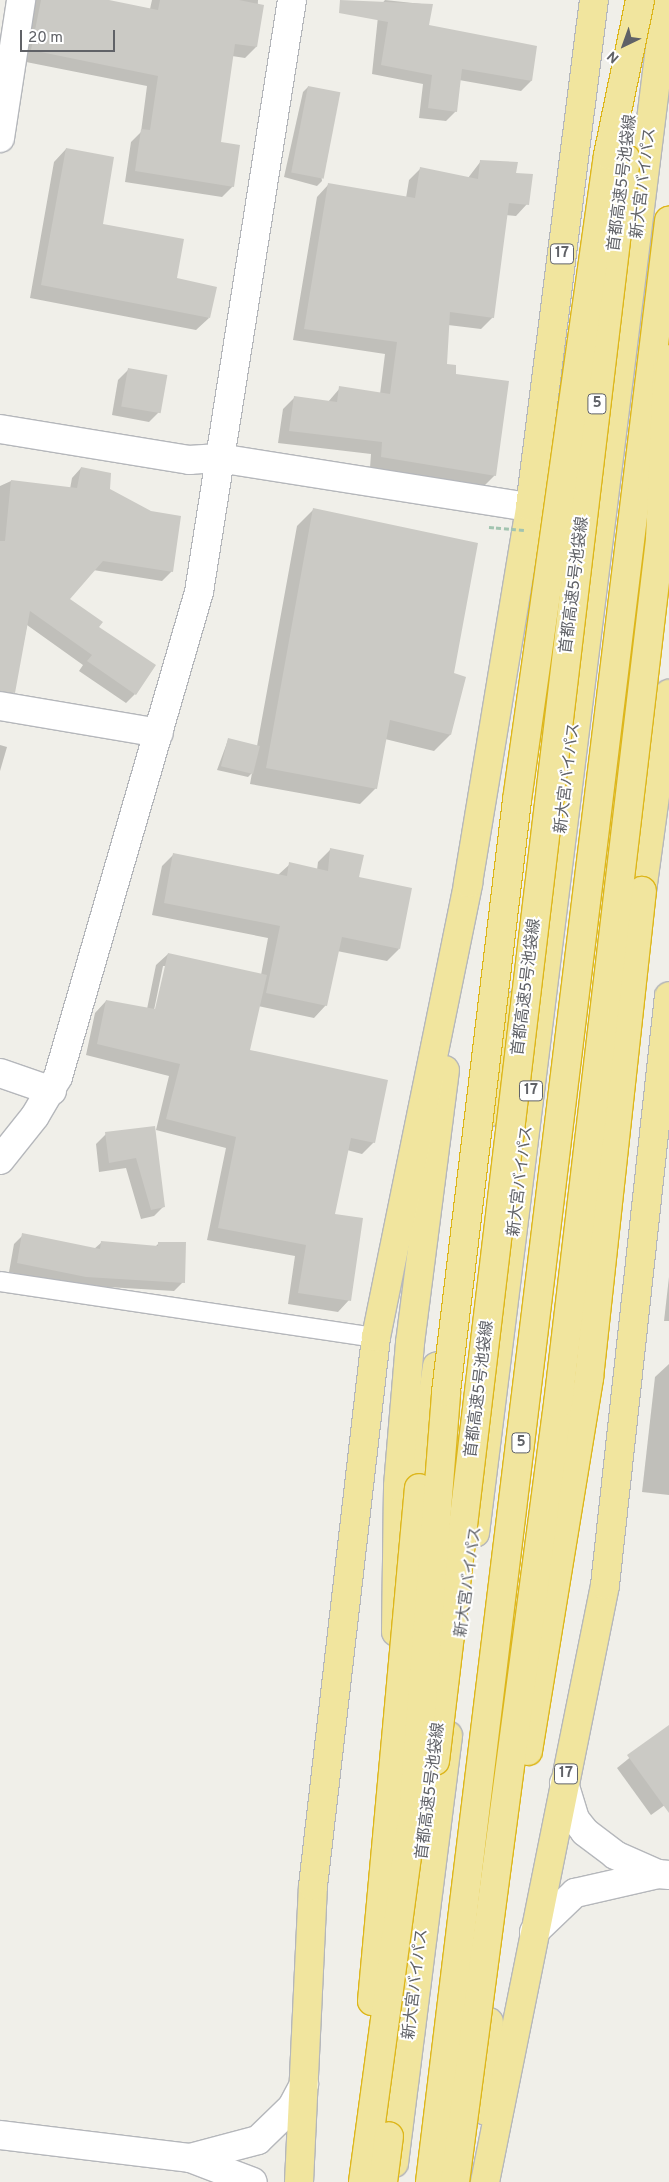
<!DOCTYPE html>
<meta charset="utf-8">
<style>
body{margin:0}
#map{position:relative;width:669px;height:2182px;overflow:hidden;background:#f0efe9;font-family:Overpass,"Noto Sans JP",sans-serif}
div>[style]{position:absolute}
.shadow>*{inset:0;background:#0003}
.building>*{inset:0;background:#cbcac5;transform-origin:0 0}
.roads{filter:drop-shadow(1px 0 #b5b7bb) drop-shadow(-1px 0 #b5b7bb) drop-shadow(0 1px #b5b7bb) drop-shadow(0 -1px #b5b7bb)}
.lane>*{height:19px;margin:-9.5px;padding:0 9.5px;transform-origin:9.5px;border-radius:9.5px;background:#fff}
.street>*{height:28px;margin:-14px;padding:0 14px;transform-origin:14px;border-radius:14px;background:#fff}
.secondary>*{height:28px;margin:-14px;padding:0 14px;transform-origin:14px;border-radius:14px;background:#fff}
.highway>*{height:28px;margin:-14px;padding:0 14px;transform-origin:14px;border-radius:14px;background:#f1e59e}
.path-bridge>*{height:3px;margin-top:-1.5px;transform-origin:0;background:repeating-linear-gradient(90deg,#a2c4b0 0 5px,transparent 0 7.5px)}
.bridges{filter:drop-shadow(1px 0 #ddb61b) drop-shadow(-1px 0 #ddb61b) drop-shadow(0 1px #ddb61b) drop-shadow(0 -1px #ddb61b)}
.highway-bridge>*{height:28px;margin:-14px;padding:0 14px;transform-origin:14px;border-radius:14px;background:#f1e59e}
span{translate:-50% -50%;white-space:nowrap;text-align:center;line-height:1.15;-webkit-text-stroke:4px #fff;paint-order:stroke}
.shield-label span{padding:1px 4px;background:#fff;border:1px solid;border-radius:4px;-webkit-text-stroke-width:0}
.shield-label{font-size:15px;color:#606267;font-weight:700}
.street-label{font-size:16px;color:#606267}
.north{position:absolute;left:599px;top:20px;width:50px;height:50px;-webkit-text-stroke:4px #fff;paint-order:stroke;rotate:222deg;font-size:14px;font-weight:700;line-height:20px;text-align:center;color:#606267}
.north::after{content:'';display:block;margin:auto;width:18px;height:22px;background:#606267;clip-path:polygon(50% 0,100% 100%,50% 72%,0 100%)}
.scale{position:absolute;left:20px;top:30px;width:95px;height:22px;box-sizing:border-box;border:2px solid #606267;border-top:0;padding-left:6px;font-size:15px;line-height:18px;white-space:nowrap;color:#606267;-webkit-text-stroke:4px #fff;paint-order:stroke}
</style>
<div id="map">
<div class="shadow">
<i style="clip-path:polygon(32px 0,103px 0,150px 9px,152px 0,258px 0,256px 47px,245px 58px,232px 56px,219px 143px,233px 186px,222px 197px,125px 182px,131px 142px,141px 132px,147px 86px,21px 61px)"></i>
<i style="clip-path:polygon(385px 0,431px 5px,428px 26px,536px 47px,531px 81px,521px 91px,459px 80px,456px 111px,446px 121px,419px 118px,423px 84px,372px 74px,379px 7px)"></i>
<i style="clip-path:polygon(308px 87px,322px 181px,317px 186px,284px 177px,303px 92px)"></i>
<i style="clip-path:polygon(66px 149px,101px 225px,175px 279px,209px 318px,196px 330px,30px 298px,54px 162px)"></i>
<i style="clip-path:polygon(481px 161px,515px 174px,527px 204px,516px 216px,506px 215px,493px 317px,481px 329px,448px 325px,445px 365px,454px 375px,495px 475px,483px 487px,370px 468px,371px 454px,278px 443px,283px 409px,295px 397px,328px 402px,340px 388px,380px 394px,385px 354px,293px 340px,317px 197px,328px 185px,406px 198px,409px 180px,421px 168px,468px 178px)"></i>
<i style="clip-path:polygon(128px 370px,159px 412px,149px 422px,112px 415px,118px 380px)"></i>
<i style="clip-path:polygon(81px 468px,108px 490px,172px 571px,162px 581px,93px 570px,68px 599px,98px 627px,135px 694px,126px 703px,79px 671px,83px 665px,27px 625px,14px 692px,0 701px,0 486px,11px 481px,70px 489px,72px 478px)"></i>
<i style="clip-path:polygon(313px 510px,452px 674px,465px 678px,450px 735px,434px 751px,385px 739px,376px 788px,360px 804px,250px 784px,252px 773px,248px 777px,217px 770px,228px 740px,257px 746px,297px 526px)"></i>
<i style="clip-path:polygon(0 745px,7px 747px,0 771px)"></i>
<i style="clip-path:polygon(evenodd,330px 850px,357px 878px,399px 949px,387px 961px,337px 951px,326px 1005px,314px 1018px,258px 1006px,248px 1051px,374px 1142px,362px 1154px,347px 1150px,334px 1215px,349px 1300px,338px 1312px,288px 1304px,295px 1256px,207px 1240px,226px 1148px,156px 1130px,169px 1076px,86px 1055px,95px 1013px,106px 1001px,147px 1009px,156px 965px,168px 954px,261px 975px,268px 938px,152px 915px,162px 866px,174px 854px,278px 875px,290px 864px,317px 870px,318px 862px,330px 850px,163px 966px,166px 966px,155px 1016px,153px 1015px,163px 966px)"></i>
<i style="clip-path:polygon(154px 1128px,164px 1206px,154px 1216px,141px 1219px,126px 1168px,99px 1172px,96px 1144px,106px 1134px)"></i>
<i style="clip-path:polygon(23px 1235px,94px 1249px,102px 1242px,155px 1247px,159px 1243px,183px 1282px,174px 1291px,75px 1285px,9px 1272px,14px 1244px)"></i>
<i style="clip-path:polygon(669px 1277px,669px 1321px,664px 1321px)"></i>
<i style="clip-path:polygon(669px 1364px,669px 1495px,642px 1492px,655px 1377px)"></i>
<i style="clip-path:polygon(669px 1726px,669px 1802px,651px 1815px,617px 1768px)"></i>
</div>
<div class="building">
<i style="clip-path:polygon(41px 0,109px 0,158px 10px,160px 0,239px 0,264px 5px,257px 47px,235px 44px,221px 142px,240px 145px,234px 187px,135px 171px,141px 129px,150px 130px,158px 76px,31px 50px)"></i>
<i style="clip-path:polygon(340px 0,433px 4px,429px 25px,537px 46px,532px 81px,462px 69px,457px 112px,428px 108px,432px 75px,381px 65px,388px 22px,339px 13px)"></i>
<i style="left:308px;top:86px;width:33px;height:88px;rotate:11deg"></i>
<i style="clip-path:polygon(66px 148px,114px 157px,103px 224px,184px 239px,177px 278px,217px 287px,210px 318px,41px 285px)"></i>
<i style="clip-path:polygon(480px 160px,518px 162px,516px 173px,533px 174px,529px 205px,509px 203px,494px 318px,450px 312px,447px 364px,456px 365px,456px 374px,509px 381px,496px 476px,381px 457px,382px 442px,289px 431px,294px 396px,337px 402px,339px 386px,390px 394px,397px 342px,304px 329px,328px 183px,415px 198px,420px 167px,478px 179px)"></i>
<i style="left:128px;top:368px;width:40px;height:39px;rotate:10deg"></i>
<i style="clip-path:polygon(81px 467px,111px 473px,110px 489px,151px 511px,181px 516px,173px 572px,103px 561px,70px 599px,103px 622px,99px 627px,156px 665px,136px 695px,87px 661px,92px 655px,30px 611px,15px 693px,0 691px,0 541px,5px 541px,11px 480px,77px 488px)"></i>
<i style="clip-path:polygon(313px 508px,478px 543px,454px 673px,466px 677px,451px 735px,390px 720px,377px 789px,266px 768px)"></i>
<i style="left:228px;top:738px;width:33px;height:29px;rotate:14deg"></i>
<i style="clip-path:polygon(330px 848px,364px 855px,359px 877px,412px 888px,400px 949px,342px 937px,327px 1006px,266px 993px,280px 926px,164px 903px,173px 853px,287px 876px,289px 862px,328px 871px)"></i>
<i style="clip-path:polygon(168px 953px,267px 975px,250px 1050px,388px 1080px,375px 1143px,351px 1138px,335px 1214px,363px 1218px,351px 1301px,298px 1293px,306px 1245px,218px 1228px,236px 1137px,166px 1119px,180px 1064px,97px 1044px,106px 1000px,155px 1009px)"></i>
<i style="clip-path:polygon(155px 1126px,165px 1207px,151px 1210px,136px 1158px,109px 1163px,105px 1132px)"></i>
<i style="clip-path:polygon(22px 1233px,100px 1249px,101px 1241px,158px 1246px,158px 1242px,186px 1242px,185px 1283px,86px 1277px,17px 1263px)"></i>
<i style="clip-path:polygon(669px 1725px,669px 1813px,627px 1755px)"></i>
</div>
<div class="roads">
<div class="lane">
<i style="left:0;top:1281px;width:380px;rotate:8.5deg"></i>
</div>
<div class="street">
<i style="left:0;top:138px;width:140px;rotate:-81.3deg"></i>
<i style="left:0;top:706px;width:161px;rotate:9.6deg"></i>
<i style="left:0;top:1073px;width:55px;rotate:19.1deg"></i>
<i style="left:564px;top:1783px;width:38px;rotate:73deg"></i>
<i style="left:575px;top:1819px;width:16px;rotate:52deg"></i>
<i style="left:585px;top:1832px;width:38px;rotate:37deg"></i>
<i style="left:615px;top:1855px;width:47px;rotate:23.8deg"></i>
<i style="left:534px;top:1932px;width:57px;rotate:-43.6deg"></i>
<i style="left:575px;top:1893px;width:85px;rotate:-12.9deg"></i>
<i style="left:190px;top:2158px;width:70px;rotate:-14.8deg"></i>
<i style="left:258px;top:2140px;width:47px;rotate:-44.1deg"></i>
<i style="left:292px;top:2107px;width:26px;rotate:-62deg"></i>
<i style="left:190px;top:2158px;width:67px;rotate:20.9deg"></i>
</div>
<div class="secondary">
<i style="left:0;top:429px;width:192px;rotate:9.3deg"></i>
<i style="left:189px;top:460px;width:30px;rotate:-4deg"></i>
<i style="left:219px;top:458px;width:315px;rotate:9deg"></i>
<i style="left:0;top:1160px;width:56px;rotate:-51.5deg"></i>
<i style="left:35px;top:1116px;width:45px;rotate:-59.5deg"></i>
<i style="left:58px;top:1077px;width:505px;rotate:-73.79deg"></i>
<i style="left:199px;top:592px;width:599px;rotate:-81.07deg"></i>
<i style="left:658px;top:1874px;width:11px;rotate:5deg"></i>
<i style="left:0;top:2135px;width:191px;rotate:6.9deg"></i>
</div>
<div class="highway">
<i style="left:642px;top:891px;width:199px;rotate:-82.2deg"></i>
<i style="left:488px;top:1113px;width:112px;rotate:-75deg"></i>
<i style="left:419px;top:1488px;width:123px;rotate:-81.6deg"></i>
<i style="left:475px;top:1533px;width:1545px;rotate:-82.9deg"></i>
<i style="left:396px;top:1632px;width:146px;rotate:-89.2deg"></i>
<i style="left:398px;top:1486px;width:144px;rotate:-85.2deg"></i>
<i style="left:410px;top:1343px;width:275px;rotate:-82.7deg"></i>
<i style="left:493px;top:1714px;width:84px;rotate:84.6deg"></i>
<i style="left:486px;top:2111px;width:89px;rotate:-88.1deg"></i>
<i style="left:394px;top:2163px;width:431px;rotate:-82.8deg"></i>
<i style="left:299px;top:2182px;width:296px;rotate:-87.3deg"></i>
<i style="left:313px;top:1886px;width:553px;rotate:-83.45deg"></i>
<i style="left:376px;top:1337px;width:463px;rotate:-78.5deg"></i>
<i style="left:468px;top:883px;width:381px;rotate:-80.6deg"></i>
<i style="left:530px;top:507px;width:511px;rotate:-82.81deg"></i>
<i style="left:485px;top:2182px;width:609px;rotate:-78.63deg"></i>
<i style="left:605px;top:1585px;width:592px;rotate:-83.8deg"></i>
</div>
</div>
<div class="path-bridge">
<i style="left:489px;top:527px;width:35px;rotate:5deg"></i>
</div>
<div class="bridges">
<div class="highway-bridge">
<i style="left:528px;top:1751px;width:378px;rotate:-80.7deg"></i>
<i style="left:589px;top:1378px;width:490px;rotate:-83.8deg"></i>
<i style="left:435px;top:1761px;width:1614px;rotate:-83.21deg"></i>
<i style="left:372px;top:2001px;width:515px;rotate:-84.77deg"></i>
<i style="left:363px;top:2182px;width:371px;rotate:-82.3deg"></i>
<i style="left:413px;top:1814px;width:423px;rotate:-85.5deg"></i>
<i style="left:446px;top:1392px;width:596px;rotate:-83.16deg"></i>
<i style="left:517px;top:800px;width:651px;rotate:-81.97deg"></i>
<i style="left:608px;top:155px;width:158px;rotate:-78.3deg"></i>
<i style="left:383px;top:2182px;width:46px;rotate:-82.6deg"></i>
<i style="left:430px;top:2182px;width:1976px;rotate:-83.05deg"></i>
<i style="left:455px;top:2182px;width:785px;rotate:-82.46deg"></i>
<i style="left:558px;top:1404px;width:871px;rotate:-83.27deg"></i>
<i style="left:660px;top:539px;width:180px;rotate:-87.5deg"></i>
</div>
</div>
<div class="shield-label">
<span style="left:562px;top:254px">17</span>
<span style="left:597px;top:404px">5</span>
<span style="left:531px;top:1091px">17</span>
<span style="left:521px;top:1443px">5</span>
<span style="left:566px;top:1774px">17</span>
</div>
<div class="street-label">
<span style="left:623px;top:183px;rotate:-83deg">首都高速5号池袋線</span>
<span style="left:644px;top:183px;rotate:-83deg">新大宮バイパス</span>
<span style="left:575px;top:585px;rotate:-83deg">首都高速5号池袋線</span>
<span style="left:568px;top:778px;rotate:-83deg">新大宮バイパス</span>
<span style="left:527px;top:987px;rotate:-83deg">首都高速5号池袋線</span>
<span style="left:521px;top:1181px;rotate:-83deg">新大宮バイパス</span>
<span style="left:480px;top:1389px;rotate:-83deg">首都高速5号池袋線</span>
<span style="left:469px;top:1582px;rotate:-82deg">新大宮バイパス</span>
<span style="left:431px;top:1791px;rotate:-83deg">首都高速5号池袋線</span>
<span style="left:416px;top:1984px;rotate:-83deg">新大宮バイパス</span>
</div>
<div class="north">N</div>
<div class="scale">20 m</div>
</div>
